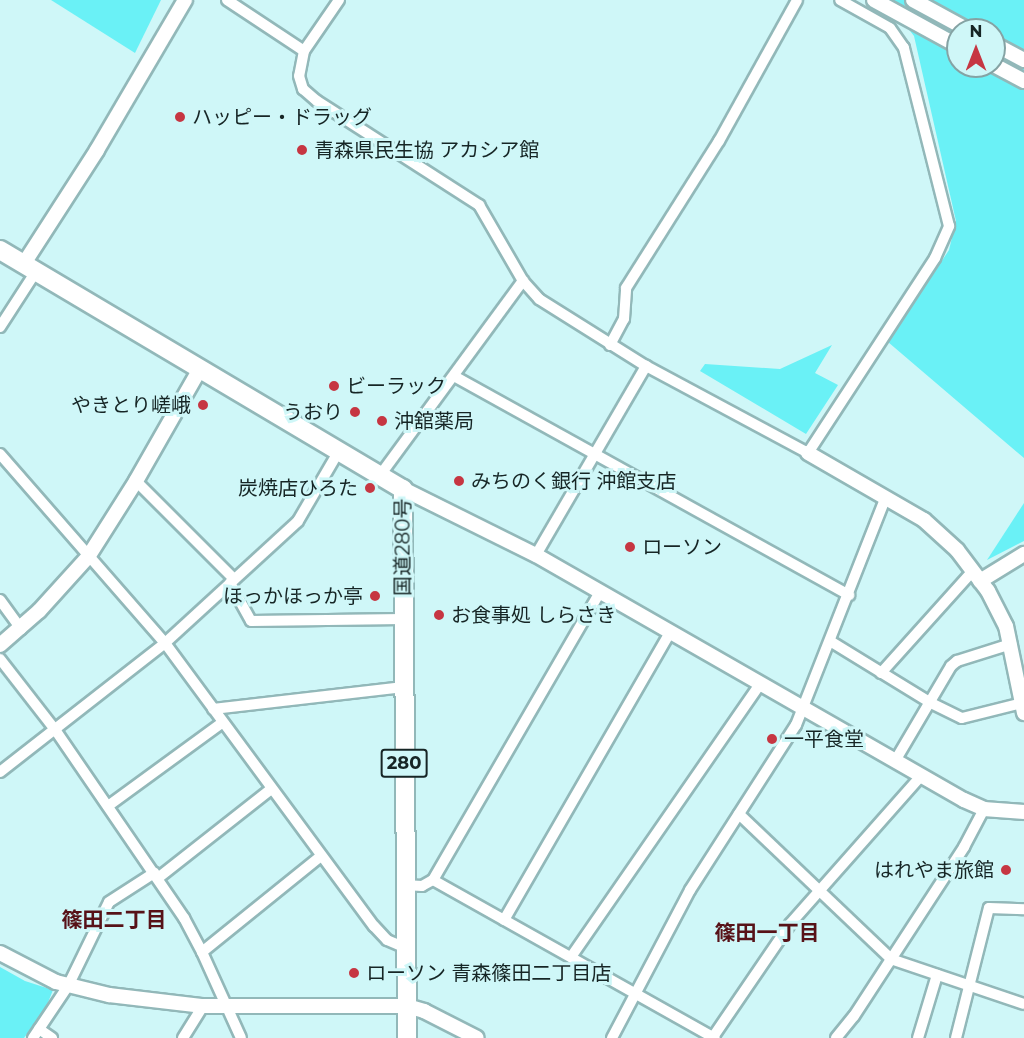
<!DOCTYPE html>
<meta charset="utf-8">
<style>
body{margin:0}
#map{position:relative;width:1024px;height:1038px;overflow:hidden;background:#cff7f8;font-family:Montserrat,"Noto Sans JP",sans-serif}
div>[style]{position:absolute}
.green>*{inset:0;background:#6af1f6}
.roads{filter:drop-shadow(2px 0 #92b8b9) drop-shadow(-2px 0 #92b8b9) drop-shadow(0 2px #92b8b9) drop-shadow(0 -2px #92b8b9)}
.minor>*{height:10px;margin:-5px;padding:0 5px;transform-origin:5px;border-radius:5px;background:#fff}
.tertiary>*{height:14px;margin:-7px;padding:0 7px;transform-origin:7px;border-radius:7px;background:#fff}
.trunk>*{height:18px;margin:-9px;padding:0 9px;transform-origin:9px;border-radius:9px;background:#fff}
.dots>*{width:16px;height:16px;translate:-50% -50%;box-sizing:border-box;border:3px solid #cff7f8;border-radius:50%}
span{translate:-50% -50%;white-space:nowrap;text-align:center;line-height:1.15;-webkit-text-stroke:6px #cff7f8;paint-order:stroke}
.shield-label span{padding:2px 4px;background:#cff7f8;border:2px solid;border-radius:4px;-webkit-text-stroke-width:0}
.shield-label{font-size:18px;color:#162525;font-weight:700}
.poi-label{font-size:20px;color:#162525}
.left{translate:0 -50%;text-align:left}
.right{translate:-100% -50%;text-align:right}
.street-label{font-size:20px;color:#162525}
.neighbourhood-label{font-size:21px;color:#571218;font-weight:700}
.north{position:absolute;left:946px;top:18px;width:60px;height:60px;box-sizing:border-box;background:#cff7f8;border:2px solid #85a3a4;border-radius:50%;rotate:0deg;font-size:16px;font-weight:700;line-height:24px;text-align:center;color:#162525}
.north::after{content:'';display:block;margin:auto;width:21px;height:27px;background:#c63642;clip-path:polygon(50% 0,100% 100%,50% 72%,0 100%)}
</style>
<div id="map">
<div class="green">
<i style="clip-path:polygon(51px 0,161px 0,135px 53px)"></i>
<i style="clip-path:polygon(evenodd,886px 0,1024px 0,1024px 458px,888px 342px,949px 250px,956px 221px,914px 36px,886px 0,958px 30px,994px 30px,994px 66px,958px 66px,958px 30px)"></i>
<i style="clip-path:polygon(832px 345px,815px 373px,838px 385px,806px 434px,700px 371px,705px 364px,780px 369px)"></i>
<i style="clip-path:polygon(1024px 503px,1024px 541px,987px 560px)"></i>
<i style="clip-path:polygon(0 967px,25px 981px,53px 990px,45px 1010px,24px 1038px,0 1038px)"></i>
</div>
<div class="roads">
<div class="minor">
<i style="left:227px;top:0;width:92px;rotate:33.5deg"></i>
<i style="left:339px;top:0;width:62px;rotate:124.5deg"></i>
<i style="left:304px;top:51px;width:25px;rotate:101deg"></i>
<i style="left:299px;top:76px;width:14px;rotate:73deg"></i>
<i style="left:303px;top:89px;width:18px;rotate:41deg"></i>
<i style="left:317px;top:101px;width:193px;rotate:32.7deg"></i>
<i style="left:479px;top:205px;width:88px;rotate:59.9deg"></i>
<i style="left:523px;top:281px;width:24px;rotate:48deg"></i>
<i style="left:539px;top:299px;width:126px;rotate:32.1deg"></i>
<i style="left:646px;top:366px;width:184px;rotate:28.2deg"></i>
<i style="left:808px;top:453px;width:233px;rotate:-56.9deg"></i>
<i style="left:935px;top:258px;width:35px;rotate:-66deg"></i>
<i style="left:949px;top:226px;width:184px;rotate:-104.2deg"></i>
<i style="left:904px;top:48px;width:24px;rotate:-125deg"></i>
<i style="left:890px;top:28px;width:57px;rotate:-150.8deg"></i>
<i style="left:0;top:327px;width:64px;rotate:-57.1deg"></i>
<i style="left:610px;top:345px;width:30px;rotate:-62deg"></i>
<i style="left:624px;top:319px;width:31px;rotate:-86deg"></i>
<i style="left:626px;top:288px;width:174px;rotate:-57.7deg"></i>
<i style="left:719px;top:141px;width:161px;rotate:-61deg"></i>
<i style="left:454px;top:376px;width:452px;rotate:29deg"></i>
<i style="left:0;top:454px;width:251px;rotate:48.9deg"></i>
<i style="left:165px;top:643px;width:352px;rotate:53.6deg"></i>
<i style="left:374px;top:926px;width:19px;rotate:47deg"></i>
<i style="left:387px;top:940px;width:21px;rotate:23deg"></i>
<i style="left:381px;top:474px;width:240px;rotate:-53.7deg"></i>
<i style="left:136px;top:481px;width:139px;rotate:45deg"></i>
<i style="left:536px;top:555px;width:219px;rotate:-59.8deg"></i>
<i style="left:230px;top:583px;width:43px;rotate:61.1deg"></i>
<i style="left:251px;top:621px;width:152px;rotate:-0.8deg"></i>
<i style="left:0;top:600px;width:36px;rotate:54deg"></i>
<i style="left:830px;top:641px;width:119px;rotate:31.5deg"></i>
<i style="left:931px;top:703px;width:34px;rotate:26deg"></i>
<i style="left:962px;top:718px;width:62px;rotate:-14deg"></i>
<i style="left:0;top:659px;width:91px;rotate:52.1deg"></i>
<i style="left:56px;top:731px;width:227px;rotate:55.6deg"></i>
<i style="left:184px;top:918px;width:38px;rotate:62deg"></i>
<i style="left:202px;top:952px;width:94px;rotate:65.6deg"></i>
<i style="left:881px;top:673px;width:137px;rotate:-48deg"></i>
<i style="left:213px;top:709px;width:192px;rotate:-6.6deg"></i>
<i style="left:895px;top:761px;width:110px;rotate:-59.5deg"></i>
<i style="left:951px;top:666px;width:8px;rotate:-40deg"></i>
<i style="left:957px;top:661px;width:57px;rotate:-17.5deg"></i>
<i style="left:0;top:772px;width:209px;rotate:-38deg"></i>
<i style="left:165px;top:643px;width:180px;rotate:-42.5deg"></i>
<i style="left:298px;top:521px;width:83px;rotate:-59.7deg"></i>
<i style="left:108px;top:806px;width:142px;rotate:-36.1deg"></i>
<i style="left:739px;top:814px;width:210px;rotate:43.6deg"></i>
<i style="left:891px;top:959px;width:140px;rotate:18.7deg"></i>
<i style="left:158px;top:878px;width:144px;rotate:-38.2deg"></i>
<i style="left:433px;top:880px;width:323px;rotate:29.3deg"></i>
<i style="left:404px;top:885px;width:18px;rotate:3deg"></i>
<i style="left:422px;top:886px;width:13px;rotate:-29deg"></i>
<i style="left:433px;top:880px;width:333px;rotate:-59.9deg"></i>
<i style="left:504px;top:920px;width:332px;rotate:-60deg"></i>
<i style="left:202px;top:952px;width:153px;rotate:-38.9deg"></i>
<i style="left:571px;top:957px;width:332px;rotate:-55.3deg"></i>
<i style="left:39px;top:1029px;width:16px;rotate:35deg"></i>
<i style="left:713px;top:1037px;width:137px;rotate:-55.7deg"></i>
<i style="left:790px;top:924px;width:199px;rotate:-48.5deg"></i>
<i style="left:33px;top:1038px;width:63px;rotate:-56.1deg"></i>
<i style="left:68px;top:986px;width:93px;rotate:-64deg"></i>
<i style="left:109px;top:902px;width:54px;rotate:-32.8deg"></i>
<i style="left:183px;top:1038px;width:38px;rotate:-58deg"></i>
<i style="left:612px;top:1038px;width:167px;rotate:-62.2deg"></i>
<i style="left:690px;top:890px;width:196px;rotate:-57.3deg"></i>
<i style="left:796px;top:725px;width:245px;rotate:-68.5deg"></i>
<i style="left:836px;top:1038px;width:28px;rotate:-51deg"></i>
<i style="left:854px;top:1016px;width:202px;rotate:-56.9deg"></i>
<i style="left:964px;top:847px;width:43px;rotate:-62.2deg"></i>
<i style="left:918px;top:1038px;width:66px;rotate:-73.2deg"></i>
<i style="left:956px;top:1038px;width:134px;rotate:-75.8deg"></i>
<i style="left:989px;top:908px;width:35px;rotate:2deg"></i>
</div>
<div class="tertiary">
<i style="left:874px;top:0;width:96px;rotate:28.7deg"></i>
<i style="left:913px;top:0;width:63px;rotate:28.6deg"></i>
<i style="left:994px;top:44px;width:34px;rotate:28deg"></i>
<i style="left:994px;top:65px;width:34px;rotate:28deg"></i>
<i style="left:23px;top:265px;width:137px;rotate:-57.2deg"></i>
<i style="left:97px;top:150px;width:174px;rotate:-59.6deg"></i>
<i style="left:808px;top:453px;width:134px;rotate:30deg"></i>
<i style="left:924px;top:520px;width:45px;rotate:42.3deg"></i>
<i style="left:957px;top:550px;width:51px;rotate:52.9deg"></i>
<i style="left:988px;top:591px;width:39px;rotate:63deg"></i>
<i style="left:1006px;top:626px;width:89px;rotate:78.3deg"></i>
<i style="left:403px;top:489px;width:148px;rotate:26.4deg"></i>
<i style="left:536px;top:555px;width:493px;rotate:29.8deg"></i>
<i style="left:964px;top:800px;width:22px;rotate:24deg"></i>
<i style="left:984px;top:809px;width:40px;rotate:4.3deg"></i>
<i style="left:980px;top:581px;width:52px;rotate:-31.5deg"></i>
<i style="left:0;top:645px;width:52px;rotate:-41.1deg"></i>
<i style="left:39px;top:611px;width:73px;rotate:-47.8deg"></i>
<i style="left:88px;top:557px;width:90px;rotate:-57.7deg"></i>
<i style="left:136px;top:481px;width:129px;rotate:-60.3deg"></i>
<i style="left:0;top:953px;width:63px;rotate:27.4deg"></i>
<i style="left:56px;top:982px;width:55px;rotate:13.8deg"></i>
<i style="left:109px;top:995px;width:95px;rotate:6.7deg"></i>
<i style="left:203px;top:1006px;width:204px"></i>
<i style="left:407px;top:1006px;width:18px;rotate:16deg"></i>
<i style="left:424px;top:1011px;width:59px;rotate:27deg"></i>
</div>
<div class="trunk">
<i style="left:0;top:250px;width:469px;rotate:30.7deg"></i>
<i style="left:403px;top:489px;width:549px;rotate:89.58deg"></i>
</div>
</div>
<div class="dots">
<i style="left:180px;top:117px;background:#c63642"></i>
<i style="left:302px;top:150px;background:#c63642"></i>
<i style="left:334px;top:386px;background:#c63642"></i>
<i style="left:203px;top:405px;background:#c63642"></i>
<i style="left:355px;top:412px;background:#c63642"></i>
<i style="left:382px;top:421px;background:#c63642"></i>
<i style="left:459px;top:481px;background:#c63642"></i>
<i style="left:370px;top:488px;background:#c63642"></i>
<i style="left:630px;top:547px;background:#c63642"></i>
<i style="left:375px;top:596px;background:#c63642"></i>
<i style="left:439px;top:615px;background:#c63642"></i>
<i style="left:772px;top:739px;background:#c63642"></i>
<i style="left:1006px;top:870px;background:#c63642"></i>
<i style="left:354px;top:973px;background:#c63642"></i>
</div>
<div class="shield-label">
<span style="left:404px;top:763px">280</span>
</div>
<div class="poi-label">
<span class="left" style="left:192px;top:117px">ハッピー・ドラッグ</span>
<span class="left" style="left:314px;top:150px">青森県民生協 アカシア館</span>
<span class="left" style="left:346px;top:386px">ビーラック</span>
<span class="right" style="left:191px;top:405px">やきとり嵯峨</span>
<span class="right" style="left:343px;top:412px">うおり</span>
<span class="left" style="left:394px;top:421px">沖舘薬局</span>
<span class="left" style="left:471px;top:481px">みちのく銀行 沖館支店</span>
<span class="right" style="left:358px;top:488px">炭焼店ひろた</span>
<span class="left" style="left:642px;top:547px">ローソン</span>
<span class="right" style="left:363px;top:596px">ほっかほっか亭</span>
<span class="left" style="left:451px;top:615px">お食事処 しらさき</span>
<span class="left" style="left:784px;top:739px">一平食堂</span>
<span class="right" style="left:994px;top:870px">はれやま旅館</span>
<span class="left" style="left:366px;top:973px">ローソン 青森篠田二丁目店</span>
</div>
<div class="street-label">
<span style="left:403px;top:547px;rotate:-90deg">国道280号</span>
</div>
<div class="neighbourhood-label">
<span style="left:114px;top:920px">篠田二丁目</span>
<span style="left:767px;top:933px">篠田一丁目</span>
</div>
<div class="north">N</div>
</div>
